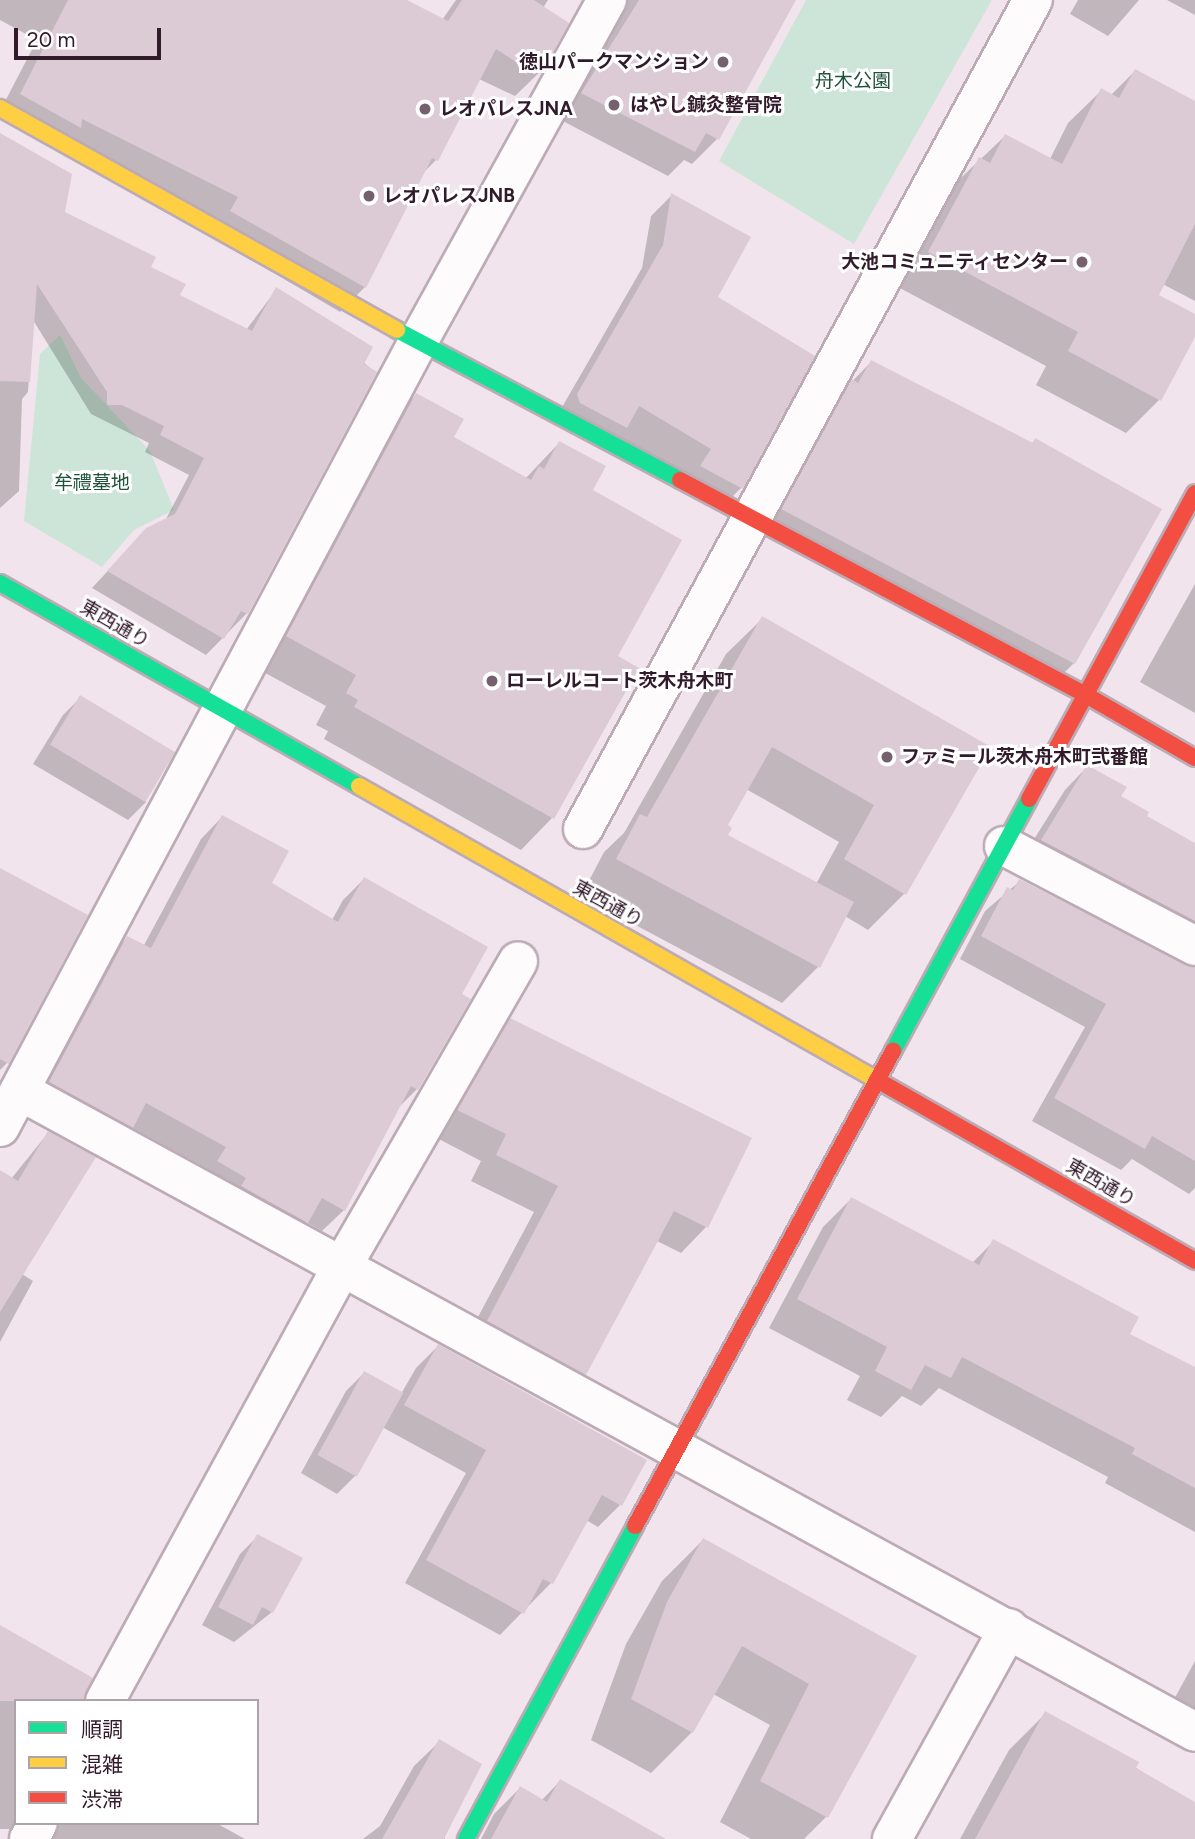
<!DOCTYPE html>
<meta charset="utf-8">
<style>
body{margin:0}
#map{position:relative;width:1195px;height:1839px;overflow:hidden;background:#f2e4ec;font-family:Figtree,"Noto Sans JP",sans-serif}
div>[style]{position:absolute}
.green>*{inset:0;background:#cde5d9}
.shadow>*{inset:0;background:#0003}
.building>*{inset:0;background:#dccbd5;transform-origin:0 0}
.roads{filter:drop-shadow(2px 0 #bcabb5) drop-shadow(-2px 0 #bcabb5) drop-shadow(0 2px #bcabb5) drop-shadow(0 -2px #bcabb5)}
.street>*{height:38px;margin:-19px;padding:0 19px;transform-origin:19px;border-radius:19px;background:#fdfbfc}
.fast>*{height:16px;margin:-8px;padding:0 8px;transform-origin:8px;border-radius:8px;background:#16e098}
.slow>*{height:16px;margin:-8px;padding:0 8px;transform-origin:8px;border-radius:8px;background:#ffcf43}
.jam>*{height:16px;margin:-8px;padding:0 8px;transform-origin:8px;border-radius:8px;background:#f24e42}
.dots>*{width:19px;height:19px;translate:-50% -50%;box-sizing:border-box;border:4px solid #fff;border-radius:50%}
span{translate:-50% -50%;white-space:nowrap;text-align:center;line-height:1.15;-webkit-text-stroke:6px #fff;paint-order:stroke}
.poi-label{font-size:19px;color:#311a29;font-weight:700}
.right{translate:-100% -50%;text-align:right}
.left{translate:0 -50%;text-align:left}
.park-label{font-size:19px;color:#1e523b}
.street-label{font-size:19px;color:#311a29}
.legend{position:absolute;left:14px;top:1699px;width:245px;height:126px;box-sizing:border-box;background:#fff;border:2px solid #ada3a9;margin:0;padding:9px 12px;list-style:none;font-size:21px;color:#311a29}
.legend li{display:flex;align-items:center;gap:14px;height:35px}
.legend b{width:35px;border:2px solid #ada3a9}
.scale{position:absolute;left:14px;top:28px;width:147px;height:32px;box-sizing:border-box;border:4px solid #311a29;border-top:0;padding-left:9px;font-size:21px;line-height:24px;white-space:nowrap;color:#311a29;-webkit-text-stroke:5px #fff;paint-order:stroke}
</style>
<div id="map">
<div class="green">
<i style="clip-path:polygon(806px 0,992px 0,854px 244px,719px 161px)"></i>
<i style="clip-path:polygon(60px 335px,81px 378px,150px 451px,174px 510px,134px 530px,102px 567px,24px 521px,40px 354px)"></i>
</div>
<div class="shadow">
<i style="clip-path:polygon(0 0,404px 0,442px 20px,456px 0,548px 0,543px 8px,567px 24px,541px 71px,515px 96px,479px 79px,436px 160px,422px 174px,365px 287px,340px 312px,0 111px,37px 40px,0 20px)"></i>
<i style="clip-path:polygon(628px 0,794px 0,717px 139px,692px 164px,684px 160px,668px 176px,557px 118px)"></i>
<i style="clip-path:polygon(1078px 0,1139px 0,1108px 36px,1070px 14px)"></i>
<i style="clip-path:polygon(1167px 0,1195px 0,1195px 15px)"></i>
<i style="clip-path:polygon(1135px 71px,1195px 103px,1195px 301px,1069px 235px,1195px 333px,1159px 400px,1126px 433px,1036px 385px,1046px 366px,896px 286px,945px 193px,1005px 136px,1050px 159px,1068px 123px,1102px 90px,1111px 95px)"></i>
<i style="clip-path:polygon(0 135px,63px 213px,148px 267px,178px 296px,246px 330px,276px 290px,375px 372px,247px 613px,206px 655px,92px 588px,130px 547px,165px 521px,189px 475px,145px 452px,149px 443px,91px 414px,33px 320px,28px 392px,22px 399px,19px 491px,0 508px)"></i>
<i style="clip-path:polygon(672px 195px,715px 297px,741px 488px,720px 509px,557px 416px,642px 268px,651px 216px)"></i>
<i style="clip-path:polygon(871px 362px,1031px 444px,1036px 440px,1159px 510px,1074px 663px,1056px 681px,765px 528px,835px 399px)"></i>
<i style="clip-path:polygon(416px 395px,451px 438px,525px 479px,559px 443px,616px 657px,637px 669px,552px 818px,521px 850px,324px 739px,328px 731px,316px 725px,326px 706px,256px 668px,385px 427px)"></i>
<i style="clip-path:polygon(1195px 584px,1195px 713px,1140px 682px)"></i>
<i style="clip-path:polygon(evenodd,763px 618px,988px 748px,904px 894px,868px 930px,845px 916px,818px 967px,782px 1003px,581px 896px,604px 852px,624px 833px,726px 654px,763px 618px,746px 789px,839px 842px,816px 884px,726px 835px,725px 826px,746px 789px)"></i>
<i style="clip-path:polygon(81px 697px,146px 802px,128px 820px,33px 764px,63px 715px)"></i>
<i style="clip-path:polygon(1087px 767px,1144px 817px,1195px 844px,1195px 968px,1183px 949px,1019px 863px,1065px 790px)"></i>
<i style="clip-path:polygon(222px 817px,270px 884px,332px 920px,343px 900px,364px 879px,459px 995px,417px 1089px,396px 1110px,344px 1210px,322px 1231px,306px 1222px,285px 1243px,197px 1183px,206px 1168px,131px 1127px,110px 1148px,29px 1104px,106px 959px,127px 938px,143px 947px,201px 839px)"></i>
<i style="clip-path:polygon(0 870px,7px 1063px,0 1070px)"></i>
<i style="clip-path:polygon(1020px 881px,1195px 969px,1195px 1188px,1189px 1194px,1132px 1159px,1121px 1170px,1032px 1121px,1085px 1027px,960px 959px,985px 911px)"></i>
<i style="clip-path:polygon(511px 1020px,706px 1227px,681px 1253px,657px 1241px,584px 1374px,559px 1400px,462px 1347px,534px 1212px,471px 1181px,481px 1161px,433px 1136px,485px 1046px)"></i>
<i style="clip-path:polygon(48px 1133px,22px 1274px,33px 1281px,0 1342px,0 1172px,11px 1179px)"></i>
<i style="clip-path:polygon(851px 1199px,972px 1263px,994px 1241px,1128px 1335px,1195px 1369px,1195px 1532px,1105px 1483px,1108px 1477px,939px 1388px,921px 1406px,902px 1396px,881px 1417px,847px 1400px,860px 1376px,769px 1328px,823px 1227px)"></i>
<i style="clip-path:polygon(438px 1346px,620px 1505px,598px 1527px,586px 1520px,551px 1583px,500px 1635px,405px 1583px,466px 1473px,382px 1427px,355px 1476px,337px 1494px,301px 1473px,346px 1391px,364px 1373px,401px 1394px,416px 1368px)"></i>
<i style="clip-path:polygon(258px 1536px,272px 1612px,234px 1642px,202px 1625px,240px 1554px)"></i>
<i style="clip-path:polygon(703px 1540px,915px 1657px,826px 1817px,804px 1839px,751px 1839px,720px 1822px,770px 1725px,713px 1694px,692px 1732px,651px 1773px,591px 1740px,626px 1644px,662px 1581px)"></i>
<i style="clip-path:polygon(0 1627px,16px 1701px,16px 1823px,216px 1823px,245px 1839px,29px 1839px,24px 1829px,0 1829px)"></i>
<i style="clip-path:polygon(1195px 1661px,1195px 1730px,1166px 1714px)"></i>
<i style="clip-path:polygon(1046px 1713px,1195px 1804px,1195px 1839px,960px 1839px,1009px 1750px)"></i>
<i style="clip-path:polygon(440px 1741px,445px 1839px,363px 1839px,380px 1826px,414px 1766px)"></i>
<i style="clip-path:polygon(560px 1781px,662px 1839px,481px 1839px,494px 1814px,520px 1788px,541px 1801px)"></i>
</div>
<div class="building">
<i style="clip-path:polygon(68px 0,407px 0,448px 21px,462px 0,534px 0,569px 23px,542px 72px,526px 64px,524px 67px,496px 49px,438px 161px,432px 158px,366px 288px,230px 211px,238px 197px,82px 119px,81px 128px,20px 94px)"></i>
<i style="clip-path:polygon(639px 0,796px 0,719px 140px,706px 133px,695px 152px,581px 93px)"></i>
<i style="clip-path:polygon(1135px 69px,1195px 101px,1195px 224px,1159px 295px,1195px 314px,1195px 337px,1161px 401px,1068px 351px,1078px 332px,928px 252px,979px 157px,990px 163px,1005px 134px,1062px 164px,1101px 88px,1119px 98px)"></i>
<i style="clip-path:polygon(0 133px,72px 174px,65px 212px,156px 257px,151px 267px,186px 284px,180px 295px,252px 331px,276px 287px,373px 347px,364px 364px,377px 372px,248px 614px,241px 611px,224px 639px,107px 571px,146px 528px,175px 514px,204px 458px,160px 435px,164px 426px,122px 405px,107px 405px,107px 392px,37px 284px,30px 382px,0 381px)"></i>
<i style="clip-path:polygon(671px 193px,751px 237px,718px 297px,815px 356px,743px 489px,700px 466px,711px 449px,639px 406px,627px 428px,580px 403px,577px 394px,663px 245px)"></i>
<i style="clip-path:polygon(871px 360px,1033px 443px,1035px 438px,1162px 509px,1075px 664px,781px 509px,852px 379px,858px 383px)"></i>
<i style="clip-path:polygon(416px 393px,464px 419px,454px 437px,531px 480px,539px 466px,544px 469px,559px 441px,606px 466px,593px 490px,682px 540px,618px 656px,639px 668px,554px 819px,354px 707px,358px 700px,346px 693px,356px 675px,286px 636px)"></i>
<i style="clip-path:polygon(762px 616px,991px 747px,906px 895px,844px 859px,874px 805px,772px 747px,728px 825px,732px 828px,728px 835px,854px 902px,820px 968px,616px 859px,640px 814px,647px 817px)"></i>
<i style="left:80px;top:695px;width:111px;height:58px;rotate:31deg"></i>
<i style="clip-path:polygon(1087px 765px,1127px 787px,1121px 796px,1149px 812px,1147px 816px,1195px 843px,1195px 921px,1041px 840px)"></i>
<i style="clip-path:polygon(222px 815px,289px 851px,272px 883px,338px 922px,364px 877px,488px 947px,462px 994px,471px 999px,418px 1090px,411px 1086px,345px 1211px,322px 1198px,308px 1223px,241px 1186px,246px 1178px,217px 1161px,226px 1147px,146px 1103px,133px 1128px,49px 1082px,127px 936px,151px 948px)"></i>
<i style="clip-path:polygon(0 868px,88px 915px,9px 1064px,0 1059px)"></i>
<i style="clip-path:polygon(1019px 879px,1195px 968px,1195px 1161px,1152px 1136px,1145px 1149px,1054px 1098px,1106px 1004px,981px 936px,1007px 887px,1013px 890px)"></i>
<i style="clip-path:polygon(510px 1018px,752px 1138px,708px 1228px,674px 1211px,586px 1375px,487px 1321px,558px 1186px,496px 1155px,506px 1134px,457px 1110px)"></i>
<i style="clip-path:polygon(48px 1131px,96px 1157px,0 1312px,0 1170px,18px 1181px)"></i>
<i style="clip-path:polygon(851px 1197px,979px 1265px,993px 1239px,1139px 1317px,1130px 1334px,1195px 1367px,1195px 1488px,1132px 1454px,1135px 1448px,962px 1357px,951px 1378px,925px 1365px,911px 1390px,875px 1371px,887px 1347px,797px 1299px)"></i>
<i style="clip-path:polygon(438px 1344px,647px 1460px,622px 1506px,602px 1495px,553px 1584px,543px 1579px,524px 1614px,426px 1560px,486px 1450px,404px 1405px)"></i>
<i style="left:364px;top:1371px;width:45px;height:96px;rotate:29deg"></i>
<i style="clip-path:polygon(257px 1534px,303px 1558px,273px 1613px,262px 1607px,253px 1625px,218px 1607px)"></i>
<i style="clip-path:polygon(703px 1538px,917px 1656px,828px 1818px,760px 1781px,809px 1684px,742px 1646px,693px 1733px,631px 1699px,667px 1602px)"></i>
<i style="clip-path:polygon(0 1625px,93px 1678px,83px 1701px,0 1701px)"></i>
<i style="clip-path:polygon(1045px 1711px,1139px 1762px,1136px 1768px,1195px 1802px,1195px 1839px,975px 1839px)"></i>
<i style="clip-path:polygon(439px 1739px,482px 1764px,444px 1839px,382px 1839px)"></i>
<i style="clip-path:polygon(560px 1779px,666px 1839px,491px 1839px,520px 1786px,547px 1802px)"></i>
</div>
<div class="roads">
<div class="street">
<i style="left:583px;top:829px;width:943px;rotate:-61.51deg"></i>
<i style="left:1004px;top:846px;width:216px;rotate:27.6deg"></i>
<i style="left:20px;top:1091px;width:1338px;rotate:28.61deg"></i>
<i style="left:0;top:1127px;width:889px;rotate:-61.97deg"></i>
<i style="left:418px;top:342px;width:391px;rotate:-61.1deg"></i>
<i style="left:105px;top:1701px;width:493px;rotate:-61.4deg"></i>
<i style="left:341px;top:1268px;width:354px;rotate:-60deg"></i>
<i style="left:29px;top:1839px;width:18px;rotate:-61deg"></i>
<i style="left:892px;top:1839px;width:241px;rotate:-61deg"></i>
</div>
<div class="fast">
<i style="left:397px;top:330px;width:320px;rotate:27.9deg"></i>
<i style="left:0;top:583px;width:412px;rotate:29.5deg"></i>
<i style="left:893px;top:1051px;width:286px;rotate:-61.6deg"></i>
<i style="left:466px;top:1839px;width:356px;rotate:-61.6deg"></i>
</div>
<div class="slow">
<i style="left:0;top:108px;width:455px;rotate:29.2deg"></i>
<i style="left:359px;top:786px;width:596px;rotate:29.58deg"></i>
</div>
<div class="jam">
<i style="left:680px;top:480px;width:459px;rotate:27.9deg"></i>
<i style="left:1086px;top:695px;width:126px;rotate:30deg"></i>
<i style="left:1029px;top:799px;width:348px;rotate:-61.5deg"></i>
<i style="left:877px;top:1080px;width:366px;rotate:29.6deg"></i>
<i style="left:635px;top:1526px;width:541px;rotate:-61.49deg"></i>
</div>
</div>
<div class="dots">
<i style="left:723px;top:62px;background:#75616d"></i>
<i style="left:614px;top:105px;background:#75616d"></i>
<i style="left:425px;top:109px;background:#75616d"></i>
<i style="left:369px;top:196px;background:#75616d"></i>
<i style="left:1082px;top:262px;background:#75616d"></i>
<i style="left:492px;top:681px;background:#75616d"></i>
<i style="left:887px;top:757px;background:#75616d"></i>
</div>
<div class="poi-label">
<span class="right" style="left:709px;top:62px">徳山パークマンション</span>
<span class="left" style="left:630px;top:105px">はやし鍼灸整骨院</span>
<span class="left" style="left:439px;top:109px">レオパレスJNA</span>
<span class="left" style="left:383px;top:196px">レオパレスJNB</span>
<span class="right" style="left:1068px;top:262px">大池コミュニティセンター</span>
<span class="left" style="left:506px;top:681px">ローレルコート茨木舟木町</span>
<span class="left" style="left:901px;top:757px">ファミール茨木舟木町弐番館</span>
</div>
<div class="park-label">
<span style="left:853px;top:81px">舟木公園</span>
<span style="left:92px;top:483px">牟禮墓地</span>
</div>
<div class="street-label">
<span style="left:115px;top:624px;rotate:30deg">東西通り</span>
<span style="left:608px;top:904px;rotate:29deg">東西通り</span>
<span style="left:1101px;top:1183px;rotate:30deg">東西通り</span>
</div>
<ul class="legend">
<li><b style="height:9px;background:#16e098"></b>順調</li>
<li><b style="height:9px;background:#ffcf43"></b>混雑</li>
<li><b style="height:9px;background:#f24e42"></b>渋滞</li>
</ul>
<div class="scale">20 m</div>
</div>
